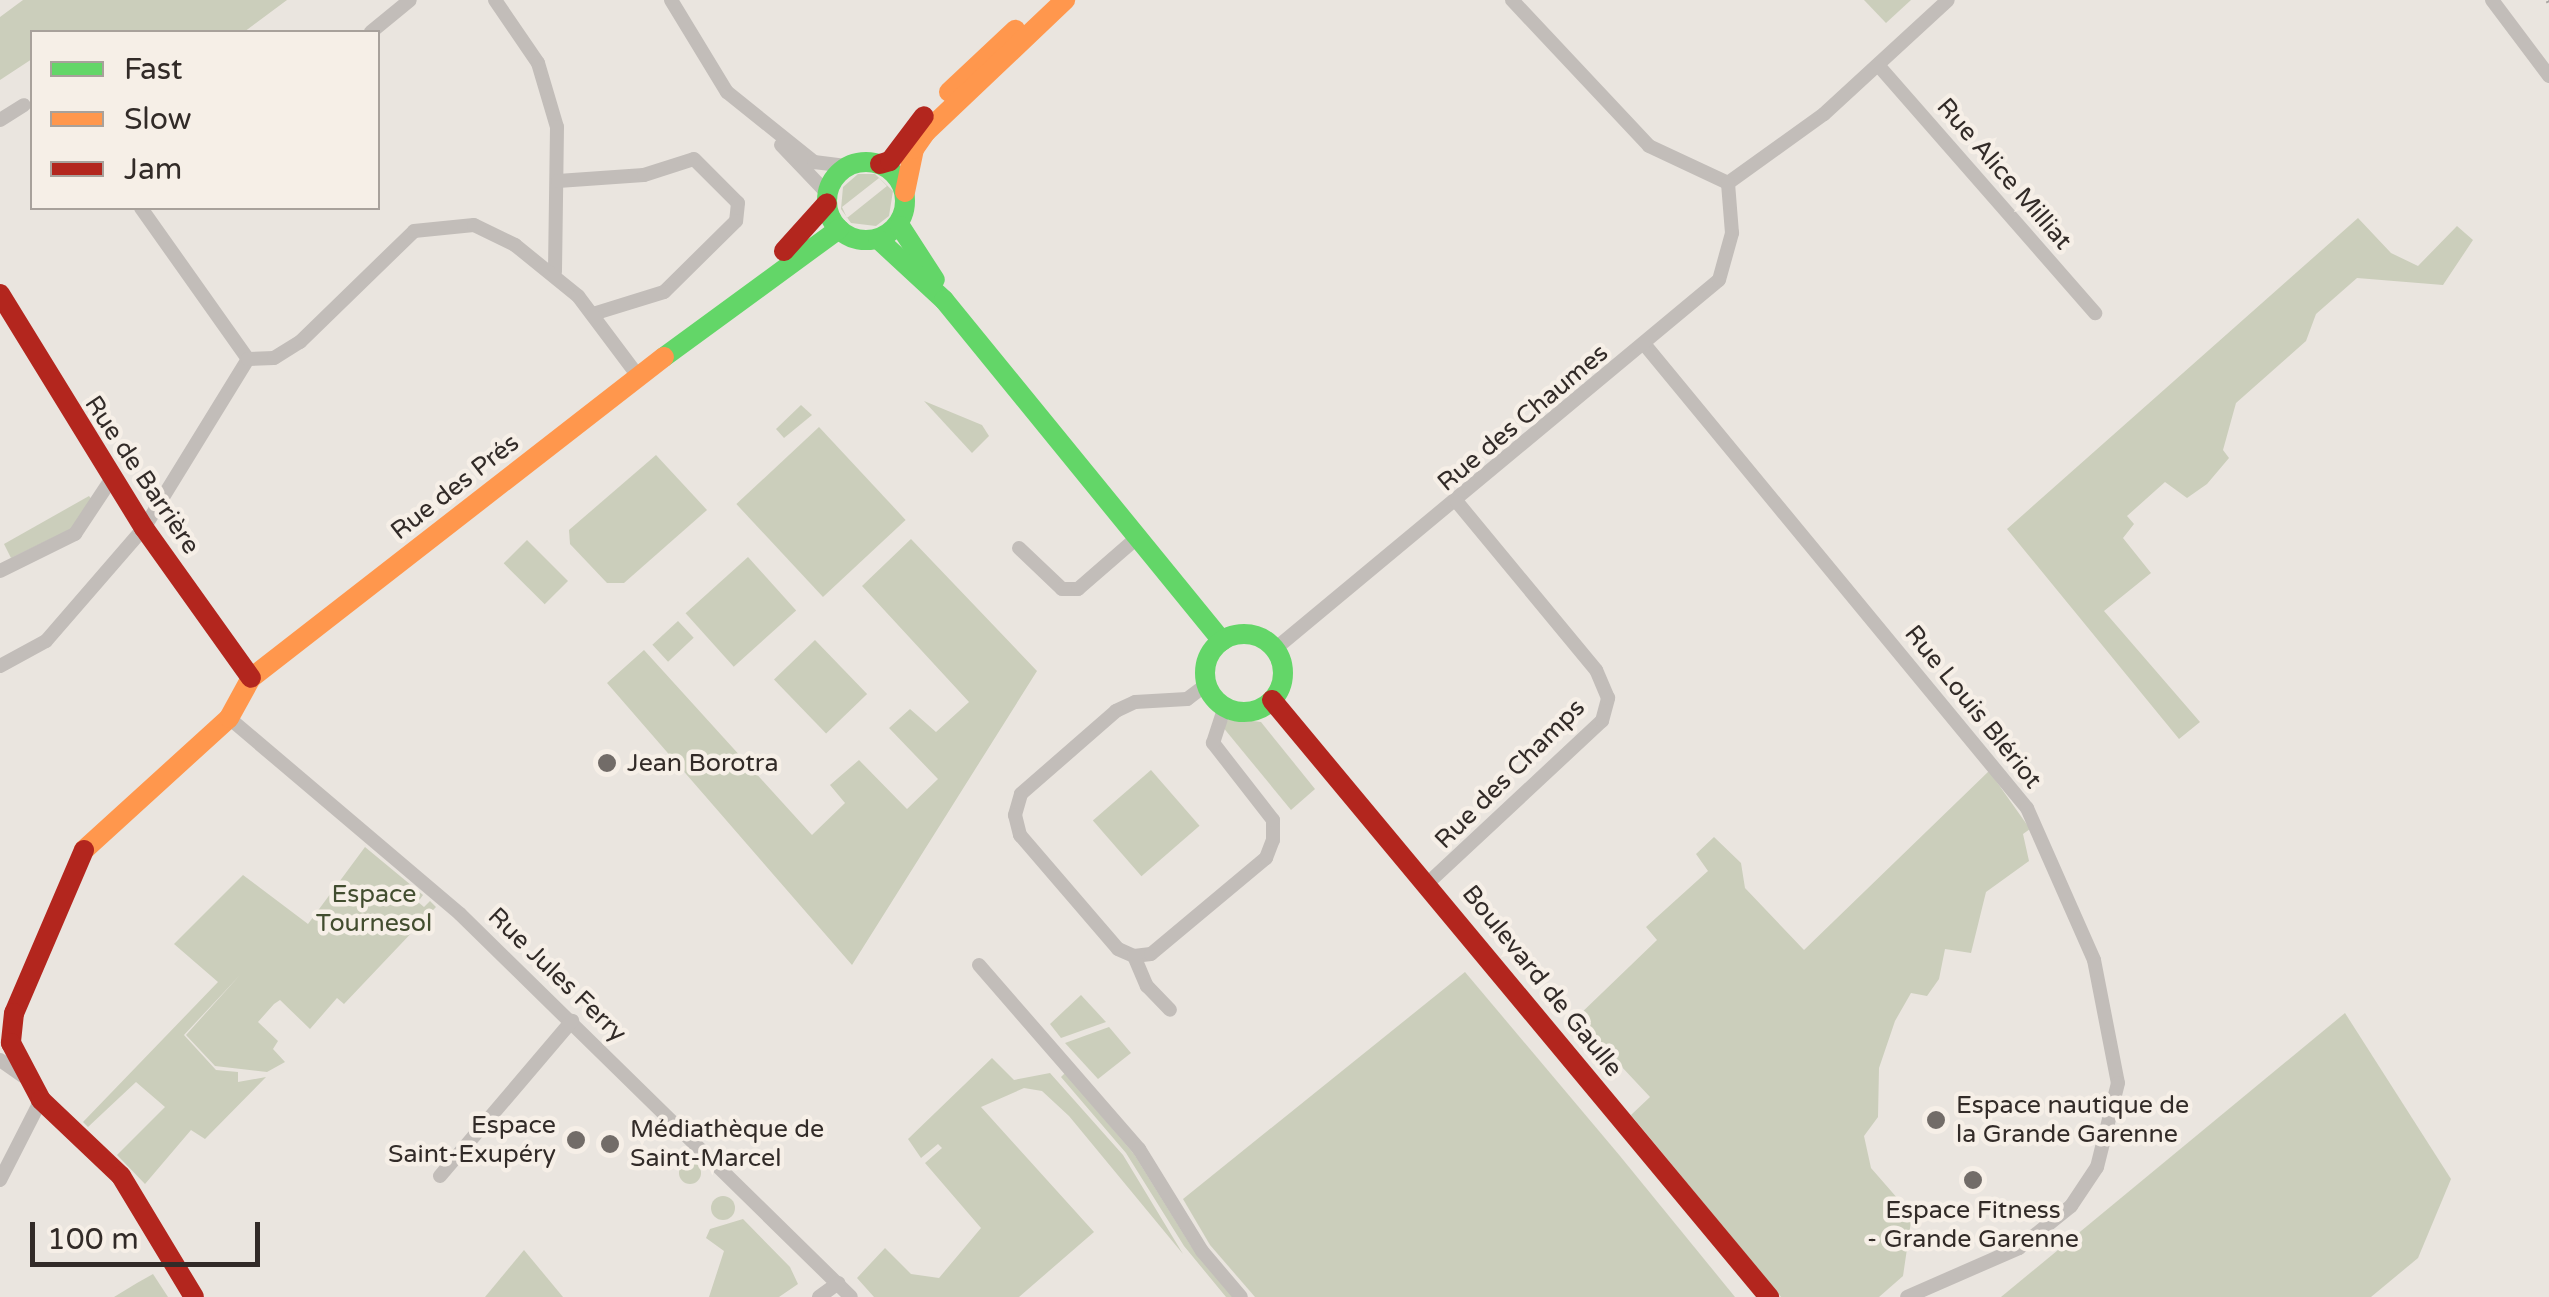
<!DOCTYPE html>
<meta charset="utf-8">
<style>
body{margin:0}
#map{position:relative;width:2549px;height:1297px;overflow:hidden;background:#eae5df;font-family:"Varela Round",sans-serif}
div>[style]{position:absolute}
.green>*{inset:0;background:#cbcebb;transform-origin:0 0}
.round{border-radius:50%}
.street>*{height:14px;margin:-7px;padding:0 7px;transform-origin:7px;border-radius:7px;background:#c2bdb9}
.fast>*{height:20px;margin:-10px;padding:0 10px;transform-origin:10px;border-radius:10px;background:#63d668}
.fast>.ring{margin:-10px;padding:0;box-sizing:content-box;background:none;border:20px solid #63d668;border-radius:50%}
.slow>*{height:20px;margin:-10px;padding:0 10px;transform-origin:10px;border-radius:10px;background:#ff974d}
.jam>*{height:20px;margin:-10px;padding:0 10px;transform-origin:10px;border-radius:10px;background:#b3261e}
.rail>*{height:5px;margin-top:-2.5px;transform-origin:0;background:repeating-linear-gradient(90deg,#aaa6a3 0 2.5px,transparent 0 10.5px)}
.dots>*{width:28px;height:28px;translate:-50% -50%;box-sizing:border-box;border:5px solid #f6efe7;border-radius:50%}
span{translate:-50% -50%;white-space:nowrap;text-align:center;line-height:1.15;-webkit-text-stroke:9px #f6efe7;paint-order:stroke}
.street-label{font-size:25px;color:#322b28}
.poi-label{font-size:25px;color:#322b28}
.left{translate:0 -50%;text-align:left}
.right{translate:-100% -50%;text-align:right}
.park-label{font-size:25px;color:#424d2f}
.legend{position:absolute;left:30px;top:30px;width:350px;height:180px;box-sizing:border-box;background:#f6efe7;border:2px solid #a8a19b;margin:0;padding:12px 18px;list-style:none;font-size:30px;color:#322b28}
.legend li{display:flex;align-items:center;gap:20px;height:50px}
.legend b{width:50px;border:2px solid #a8a19b}
.scale{position:absolute;left:30px;top:1222px;width:230px;height:45px;box-sizing:border-box;border:5px solid #322b28;border-top:0;padding-left:12px;font-size:30px;line-height:35px;white-space:nowrap;color:#322b28;-webkit-text-stroke:8px #f6efe7;paint-order:stroke}
</style>
<div id="map">
<div class="green">
<i style="clip-path:polygon(23px 0,287px 0,244px 32px,32px 32px,32px 59px,0 80px,0 17px)"></i>
<i style="clip-path:polygon(1864px 0,1911px 0,1886px 23px)"></i>
<i style="clip-path:polygon(evenodd,858px 174px,875px 174px,893px 191px,889px 216px,876px 226px,851px 223px,841px 209px,843px 187px,858px 174px,879px 178px,887px 186px,847px 218px,842px 207px,879px 178px)"></i>
<i style="clip-path:polygon(2358px 218px,2391px 253px,2418px 266px,2457px 226px,2473px 240px,2443px 285px,2357px 278px,2316px 314px,2306px 341px,2236px 403px,2223px 450px,2229px 458px,2207px 484px,2187px 498px,2165px 482px,2127px 516px,2134px 524px,2123px 538px,2151px 573px,2104px 611px,2200px 722px,2179px 739px,2007px 529px)"></i>
<i style="clip-path:polygon(924px 401px,982px 425px,989px 436px,972px 453px)"></i>
<i style="clip-path:polygon(801px 405px,812px 415px,784px 438px,776px 429px)"></i>
<i style="left:819px;top:427px;width:127px;height:113px;rotate:47deg"></i>
<i style="clip-path:polygon(656px 455px,707px 510px,624px 583px,607px 583px,570px 544px,569px 530px)"></i>
<i style="clip-path:polygon(89px 496px,96px 505px,75px 527px,11px 558px,4px 544px)"></i>
<i style="clip-path:polygon(911px 539px,1037px 671px,852px 965px,607px 683px,644px 650px,812px 835px,845px 803px,830px 785px,859px 760px,907px 809px,938px 779px,889px 728px,910px 709px,936px 732px,969px 702px,862px 586px)"></i>
<i style="left:527px;top:540px;width:58px;height:33px;rotate:45deg"></i>
<i style="left:748px;top:557px;width:72px;height:84px;rotate:48deg"></i>
<i style="left:678px;top:621px;width:23px;height:35px;rotate:47deg"></i>
<i style="left:815px;top:640px;width:75px;height:57px;rotate:46deg"></i>
<i style="clip-path:polygon(1230px 718px,1261px 722px,1315px 789px,1291px 810px,1222px 726px)"></i>
<i style="left:1151px;top:770px;width:74px;height:77px;rotate:49deg"></i>
<i style="clip-path:polygon(1989px 771px,2030px 829px,2023px 834px,2029px 861px,1986px 892px,1971px 953px,1945px 949px,1939px 979px,1927px 996px,1911px 993px,1895px 1021px,1879px 1068px,1878px 1117px,1864px 1136px,1871px 1168px,1912px 1215px,1903px 1276px,1879px 1297px,1781px 1297px,1631px 1115px,1650px 1097px,1576px 1018px,1657px 940px,1646px 927px,1708px 871px,1696px 854px,1714px 837px,1741px 863px,1745px 888px,1804px 950px)"></i>
<i style="clip-path:polygon(365px 847px,423px 895px,418px 902px,424px 907px,430px 901px,436px 907px,344px 1004px,337px 998px,310px 1029px,280px 1000px,274px 1004px,258px 1022px,278px 1041px,273px 1049px,285px 1062px,267px 1072px,215px 1066px,186px 1035px,240px 975px,184px 1035px,216px 1070px,238px 1072px,238px 1082px,266px 1077px,205px 1139px,191px 1130px,145px 1184px,117px 1155px,165px 1107px,136px 1082px,88px 1127px,83px 1122px,218px 982px,174px 944px,243px 875px,308px 924px)"></i>
<i style="clip-path:polygon(1465px 972px,1620px 1156px,1735px 1297px,1255px 1297px,1210px 1245px,1183px 1199px)"></i>
<i style="clip-path:polygon(1081px 995px,1106px 1022px,1061px 1038px,1050px 1024px)"></i>
<i style="clip-path:polygon(2345px 1013px,2451px 1179px,2418px 1258px,2371px 1297px,2001px 1297px)"></i>
<i style="clip-path:polygon(1109px 1027px,1131px 1053px,1098px 1079px,1065px 1043px)"></i>
<i style="clip-path:polygon(992px 1058px,1014px 1080px,1050px 1073px,1123px 1155px,1183px 1254px,1069px 1116px,1042px 1091px,1024px 1088px,981px 1107px,1094px 1232px,1019px 1297px,874px 1297px,857px 1278px,885px 1248px,911px 1274px,939px 1278px,981px 1228px,925px 1163px,942px 1148px,938px 1144px,921px 1158px,908px 1139px)"></i>
<i style="clip-path:polygon(1065px 1073px,1134px 1154px,1191px 1246px,1234px 1297px,1226px 1297px,1184px 1246px,1126px 1153px,1061px 1077px)"></i>
<i class="round" style="left:679px;top:1162px;width:22px;height:22px"></i>
<i class="round" style="left:711px;top:1196px;width:24px;height:24px"></i>
<i style="clip-path:polygon(743px 1219px,790px 1267px,798px 1284px,779px 1297px,709px 1297px,724px 1251px,706px 1238px,710px 1229px)"></i>
<i style="clip-path:polygon(524px 1250px,563px 1297px,485px 1297px)"></i>
<i style="clip-path:polygon(153px 1274px,168px 1297px,114px 1297px,137px 1283px)"></i>
</div>
<div class="street">
<i style="left:495px;top:0;width:76px;rotate:55.7deg"></i>
<i style="left:538px;top:63px;width:67px;rotate:73.5deg"></i>
<i style="left:557px;top:127px;width:145px;rotate:90.8deg"></i>
<i style="left:671px;top:0;width:108px;rotate:58.7deg"></i>
<i style="left:727px;top:92px;width:112px;rotate:38.8deg"></i>
<i style="left:814px;top:162px;width:34px;rotate:7deg"></i>
<i style="left:1512px;top:0;width:200px;rotate:46.8deg"></i>
<i style="left:1649px;top:146px;width:87px;rotate:25.1deg"></i>
<i style="left:2492px;top:0;width:95px;rotate:53.1deg"></i>
<i style="left:371px;top:32px;width:50px;rotate:-39.4deg"></i>
<i style="left:1878px;top:65px;width:330px;rotate:48.8deg"></i>
<i style="left:0;top:120px;width:28px;rotate:-32deg"></i>
<i style="left:781px;top:145px;width:68px;rotate:46.2deg"></i>
<i style="left:558px;top:181px;width:86px;rotate:-4deg"></i>
<i style="left:644px;top:175px;width:52px;rotate:-17.7deg"></i>
<i style="left:694px;top:159px;width:62px;rotate:45deg"></i>
<i style="left:738px;top:203px;width:18px;rotate:96deg"></i>
<i style="left:736px;top:221px;width:101px;rotate:135.4deg"></i>
<i style="left:664px;top:292px;width:74px;rotate:162.8deg"></i>
<i style="left:1728px;top:183px;width:118px;rotate:-35.7deg"></i>
<i style="left:1824px;top:114px;width:168px;rotate:-42.6deg"></i>
<i style="left:141px;top:208px;width:185px;rotate:54.7deg"></i>
<i style="left:1645px;top:345px;width:600px;rotate:50.48deg"></i>
<i style="left:2027px;top:808px;width:166px;rotate:66.2deg"></i>
<i style="left:2094px;top:960px;width:125px;rotate:79deg"></i>
<i style="left:2118px;top:1083px;width:87px;rotate:104deg"></i>
<i style="left:2097px;top:1167px;width:47px;rotate:123.7deg"></i>
<i style="left:2071px;top:1206px;width:67px;rotate:141.1deg"></i>
<i style="left:2019px;top:1248px;width:122px;rotate:156.4deg"></i>
<i style="left:1019px;top:548px;width:59px;rotate:43.6deg"></i>
<i style="left:1062px;top:589px;width:16px"></i>
<i style="left:1078px;top:589px;width:81px;rotate:-41deg"></i>
<i style="left:0;top:571px;width:84px;rotate:-26.3deg"></i>
<i style="left:75px;top:534px;width:67px;rotate:-56.5deg"></i>
<i style="left:1275px;top:649px;width:577px;rotate:-39.73deg"></i>
<i style="left:1719px;top:280px;width:49px;rotate:-74.5deg"></i>
<i style="left:1732px;top:233px;width:50px;rotate:-94.6deg"></i>
<i style="left:0;top:666px;width:52px;rotate:-28.5deg"></i>
<i style="left:46px;top:641px;width:150px;rotate:-49.1deg"></i>
<i style="left:144px;top:528px;width:198px;rotate:-58.4deg"></i>
<i style="left:248px;top:359px;width:26px;rotate:-2deg"></i>
<i style="left:274px;top:358px;width:31px;rotate:-32deg"></i>
<i style="left:300px;top:342px;width:159px;rotate:-44.2deg"></i>
<i style="left:414px;top:231px;width:60px;rotate:-5.7deg"></i>
<i style="left:474px;top:225px;width:46px;rotate:26deg"></i>
<i style="left:515px;top:245px;width:81px;rotate:39deg"></i>
<i style="left:578px;top:296px;width:100px;rotate:53.1deg"></i>
<i style="left:1207px;top:684px;width:25px;rotate:143deg"></i>
<i style="left:1187px;top:699px;width:52px;rotate:176.7deg"></i>
<i style="left:1135px;top:702px;width:21px;rotate:155deg"></i>
<i style="left:1116px;top:711px;width:126px;rotate:138.9deg"></i>
<i style="left:1021px;top:794px;width:22px;rotate:106deg"></i>
<i style="left:1015px;top:815px;width:21px;rotate:76deg"></i>
<i style="left:1020px;top:835px;width:150px;rotate:49.3deg"></i>
<i style="left:1118px;top:949px;width:17px;rotate:24deg"></i>
<i style="left:1134px;top:956px;width:17px;rotate:-7deg"></i>
<i style="left:1151px;top:954px;width:150px;rotate:-39.9deg"></i>
<i style="left:1266px;top:858px;width:19px;rotate:-69deg"></i>
<i style="left:1273px;top:840px;width:20px;rotate:-90deg"></i>
<i style="left:1273px;top:820px;width:98px;rotate:-127.9deg"></i>
<i style="left:1213px;top:743px;width:38px;rotate:-72deg"></i>
<i style="left:229px;top:718px;width:303px;rotate:40.3deg"></i>
<i style="left:460px;top:914px;width:547px;rotate:44.41deg"></i>
<i style="left:1428px;top:883px;width:238px;rotate:-43deg"></i>
<i style="left:1602px;top:721px;width:24px;rotate:-75deg"></i>
<i style="left:1608px;top:698px;width:30px;rotate:-113deg"></i>
<i style="left:1596px;top:670px;width:217px;rotate:-129.6deg"></i>
<i style="left:1134px;top:956px;width:33px;rotate:67deg"></i>
<i style="left:1147px;top:986px;width:33px;rotate:46deg"></i>
<i style="left:979px;top:965px;width:244px;rotate:49deg"></i>
<i style="left:1139px;top:1149px;width:120px;rotate:58.3deg"></i>
<i style="left:1202px;top:1251px;width:60px;rotate:49.7deg"></i>
<i style="left:0;top:1060px;width:28px;rotate:35deg"></i>
<i style="left:440px;top:1176px;width:204px;rotate:-49.6deg"></i>
<i style="left:0;top:1180px;width:90px;rotate:-62.9deg"></i>
<i style="left:819px;top:1297px;width:24px;rotate:-36deg"></i>
</div>
<div class="fast">
<i class="ring" style="left:827px;top:162px;width:58px;height:58px"></i>
<i style="left:900px;top:226px;width:64px;rotate:57.1deg"></i>
<i style="left:878px;top:239px;width:90px;rotate:42.7deg"></i>
<i style="left:944px;top:300px;width:440px;rotate:50.8deg"></i>
<i style="left:664px;top:357px;width:217px;rotate:-36.2deg"></i>
<i class="ring" style="left:1205px;top:634px;width:58px;height:58px"></i>
</div>
<div class="slow">
<i style="left:949px;top:92px;width:91px;rotate:-43.2deg"></i>
<i style="left:905px;top:192px;width:44px;rotate:-78.2deg"></i>
<i style="left:914px;top:149px;width:21px;rotate:-55deg"></i>
<i style="left:926px;top:132px;width:192px;rotate:-43.5deg"></i>
<i style="left:84px;top:850px;width:196px;rotate:-42.3deg"></i>
<i style="left:229px;top:718px;width:46px;rotate:-61.2deg"></i>
<i style="left:251px;top:678px;width:523px;rotate:-37.86deg"></i>
</div>
<div class="jam">
<i style="left:880px;top:164px;width:10px;rotate:-17deg"></i>
<i style="left:890px;top:161px;width:56px;rotate:-52.9deg"></i>
<i style="left:784px;top:251px;width:64px;rotate:-48.1deg"></i>
<i style="left:0;top:294px;width:275px;rotate:58.4deg"></i>
<i style="left:144px;top:528px;width:184px;rotate:54.5deg"></i>
<i style="left:1272px;top:700px;width:777px;rotate:50.22deg"></i>
<i style="left:84px;top:850px;width:177px;rotate:113.2deg"></i>
<i style="left:14px;top:1013px;width:30px;rotate:96deg"></i>
<i style="left:11px;top:1043px;width:64px;rotate:62.2deg"></i>
<i style="left:41px;top:1100px;width:110px;rotate:43.5deg"></i>
<i style="left:121px;top:1176px;width:141px;rotate:58.9deg"></i>
</div>
<div class="rail">
<i style="left:2548px;top:0;width:2px;rotate:63deg"></i>
</div>
<div class="dots">
<i style="left:607px;top:763px;background:#726c68"></i>
<i style="left:1936px;top:1120px;background:#726c68"></i>
<i style="left:576px;top:1140px;background:#726c68"></i>
<i style="left:610px;top:1144px;background:#726c68"></i>
<i style="left:1973px;top:1180px;background:#726c68"></i>
</div>
<div class="street-label">
<span style="left:2004px;top:174px;rotate:49deg">Rue Alice Milliat</span>
<span style="left:1523px;top:418px;rotate:-40deg">Rue des Chaumes</span>
<span style="left:142px;top:475px;rotate:56deg">Rue de Barrière</span>
<span style="left:455px;top:487px;rotate:-38deg">Rue des Prés</span>
<span style="left:1973px;top:707px;rotate:51deg">Rue Louis Blériot</span>
<span style="left:1510px;top:774px;rotate:-45deg">Rue des Champs</span>
<span style="left:557px;top:975px;rotate:44deg">Rue Jules Ferry</span>
<span style="left:1542px;top:981px;rotate:51deg">Boulevard de Gaulle</span>
</div>
<div class="poi-label">
<span class="left" style="left:627px;top:763px">Jean Borotra</span>
<span class="left" style="left:1956px;top:1120px">Espace nautique de<br>la Grande Garenne</span>
<span class="right" style="left:556px;top:1140px">Espace<br>Saint-Exupéry</span>
<span class="left" style="left:630px;top:1144px">Médiathèque de<br>Saint-Marcel</span>
<span style="left:1973px;top:1225px">Espace Fitness<br>- Grande Garenne</span>
</div>
<div class="park-label">
<span style="left:374px;top:909px">Espace<br>Tournesol</span>
</div>
<ul class="legend">
<li><b style="height:12px;background:#63d668"></b>Fast</li>
<li><b style="height:12px;background:#ff974d"></b>Slow</li>
<li><b style="height:12px;background:#b3261e"></b>Jam</li>
</ul>
<div class="scale">100 m</div>
</div>
